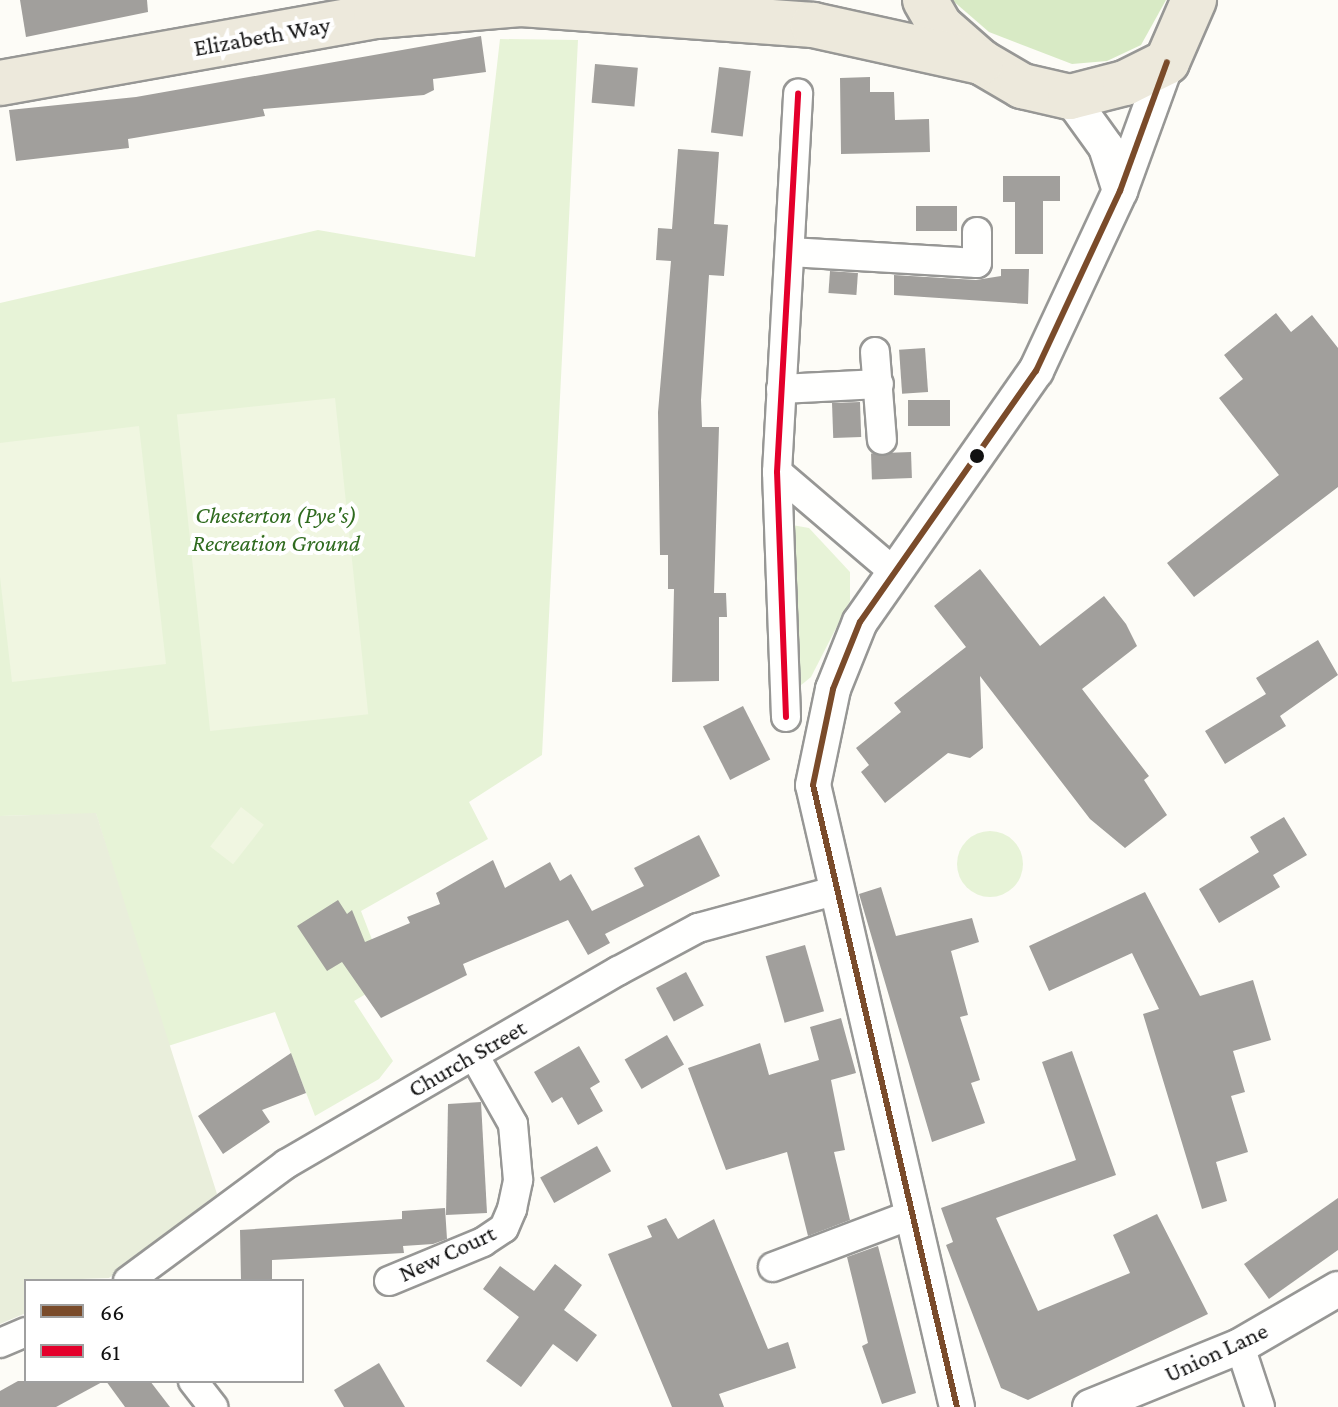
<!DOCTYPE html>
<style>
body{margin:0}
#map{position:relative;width:1338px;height:1407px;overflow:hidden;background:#fdfcf7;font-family:"Crimson Pro",serif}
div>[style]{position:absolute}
.green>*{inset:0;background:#e7f3d7}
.round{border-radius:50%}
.forest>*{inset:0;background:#d8eac5}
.cemetery>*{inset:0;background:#e9eedb}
.pitch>*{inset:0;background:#f0f6e1;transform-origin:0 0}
.building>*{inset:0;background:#a19f9c;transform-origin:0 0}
.roads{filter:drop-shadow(2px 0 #979795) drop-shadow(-2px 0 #979795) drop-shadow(0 2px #979795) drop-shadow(0 -2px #979795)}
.minor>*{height:28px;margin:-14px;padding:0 14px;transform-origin:14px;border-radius:14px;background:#fffffe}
.tertiary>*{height:34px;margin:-17px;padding:0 17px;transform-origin:17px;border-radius:17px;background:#fffffe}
.primary>*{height:44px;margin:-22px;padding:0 22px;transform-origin:22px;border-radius:22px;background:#ede9dc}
.bus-1>*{height:6px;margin:-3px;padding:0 3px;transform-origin:3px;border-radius:3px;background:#7a4b2a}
.bus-2>*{height:6px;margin:-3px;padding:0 3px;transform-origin:3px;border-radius:3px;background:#e4002b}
.dots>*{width:22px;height:22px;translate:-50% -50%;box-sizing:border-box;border:4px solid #fff;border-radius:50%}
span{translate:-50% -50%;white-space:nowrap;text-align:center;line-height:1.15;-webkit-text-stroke:8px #fff;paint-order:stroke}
.street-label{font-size:24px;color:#111}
.park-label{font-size:24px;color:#2f6b1f;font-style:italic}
.legend{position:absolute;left:24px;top:1279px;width:280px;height:104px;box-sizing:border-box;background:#fff;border:2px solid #a0a0a0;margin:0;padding:10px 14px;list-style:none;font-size:24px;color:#111}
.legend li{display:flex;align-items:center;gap:16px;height:40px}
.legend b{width:40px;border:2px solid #a0a0a0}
</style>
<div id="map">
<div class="green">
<i style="clip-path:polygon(500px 39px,578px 40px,542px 755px,469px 802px,488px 839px,361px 911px,388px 981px,354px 1001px,393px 1061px,379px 1079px,315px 1116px,275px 1012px,168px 1046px,96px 814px,0 816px,0 303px,318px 230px,475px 257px)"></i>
<i style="clip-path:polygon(792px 525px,809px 528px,850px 572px,850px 601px,811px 677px,795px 690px)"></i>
<i class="round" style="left:957px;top:831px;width:66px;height:66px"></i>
</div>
<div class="forest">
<i style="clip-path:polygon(952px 0,1166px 0,1141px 45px,1107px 61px,1072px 64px,989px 32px)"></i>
</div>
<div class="cemetery">
<i style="clip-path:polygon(96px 813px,217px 1194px,109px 1278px,26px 1281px,26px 1313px,0 1324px,0 816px)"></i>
</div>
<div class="pitch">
<i style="left:335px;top:398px;width:318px;height:159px;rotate:84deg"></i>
<i style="clip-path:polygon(139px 426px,166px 664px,12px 682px,0 577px,0 443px)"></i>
<i style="left:241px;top:807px;width:29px;height:50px;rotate:38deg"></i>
</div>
<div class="building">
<i style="clip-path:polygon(20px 0,147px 0,148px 12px,26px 37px)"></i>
<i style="clip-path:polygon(481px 36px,486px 72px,433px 79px,434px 90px,424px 95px,263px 109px,265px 116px,128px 139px,129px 148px,16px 161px,9px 110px,136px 97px)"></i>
<i style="left:595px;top:64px;width:43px;height:39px;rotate:5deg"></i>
<i style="left:719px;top:67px;width:32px;height:66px;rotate:7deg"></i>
<i style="clip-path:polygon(870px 77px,870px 92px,894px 92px,895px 120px,929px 119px,930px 152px,841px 154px,840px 78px)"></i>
<i style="clip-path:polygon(678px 149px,719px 152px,714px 224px,728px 225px,724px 276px,709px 275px,701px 400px,702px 427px,719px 427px,714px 593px,726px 593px,727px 617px,719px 617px,719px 681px,672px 682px,674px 589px,668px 589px,668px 555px,660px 555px,658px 412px,671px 261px,656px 260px,658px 228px,672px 229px)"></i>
<i style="clip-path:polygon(1003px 176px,1060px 176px,1060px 201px,1043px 201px,1043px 254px,1015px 254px,1015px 202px,1003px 202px)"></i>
<i style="left:916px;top:206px;width:41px;height:25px"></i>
<i style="clip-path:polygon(1001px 269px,1029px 269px,1028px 304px,894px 295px,894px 275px,976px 280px,1001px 276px)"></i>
<i style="left:830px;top:271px;width:28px;height:22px;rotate:4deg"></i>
<i style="clip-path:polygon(1276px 313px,1291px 332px,1312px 315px,1338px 348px,1338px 487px,1194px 597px,1167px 563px,1279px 475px,1219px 398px,1243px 379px,1224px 355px)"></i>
<i style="left:925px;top:348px;width:44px;height:26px;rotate:86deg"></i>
<i style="left:950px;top:400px;width:26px;height:42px;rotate:90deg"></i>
<i style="left:860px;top:402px;width:35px;height:28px;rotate:88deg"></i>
<i style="left:911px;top:452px;width:26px;height:40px;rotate:88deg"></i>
<i style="clip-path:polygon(980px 569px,1040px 646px,1104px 596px,1126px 624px,1137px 646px,1082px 689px,1149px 776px,1144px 780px,1167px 815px,1125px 848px,1090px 819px,980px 676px,983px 748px,970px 758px,948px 753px,885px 803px,861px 772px,869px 765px,856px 748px,901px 712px,894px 703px,966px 647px,934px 606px)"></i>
<i style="clip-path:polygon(1318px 640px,1338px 675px,1280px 716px,1286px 726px,1225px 764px,1205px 731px,1266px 694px,1256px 678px)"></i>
<i style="left:743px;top:706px;width:60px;height:45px;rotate:63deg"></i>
<i style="clip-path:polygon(1284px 817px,1307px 855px,1273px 875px,1280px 887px,1219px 923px,1199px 889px,1259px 852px,1250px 837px)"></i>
<i style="clip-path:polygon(699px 835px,720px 876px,605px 934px,610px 943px,588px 955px,568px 920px,463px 964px,467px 975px,381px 1018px,342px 962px,327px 971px,297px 926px,338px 900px,347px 914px,352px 910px,365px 942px,410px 923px,407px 917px,440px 904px,436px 893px,493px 860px,505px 888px,550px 862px,560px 881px,571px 874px,592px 911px,644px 886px,634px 868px)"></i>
<i style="clip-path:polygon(881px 887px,896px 936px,972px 918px,979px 942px,951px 951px,968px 1015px,960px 1017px,980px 1080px,971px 1083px,985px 1123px,932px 1142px,859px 894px)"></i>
<i style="clip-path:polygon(1145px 892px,1200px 996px,1253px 980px,1271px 1040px,1233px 1051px,1245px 1092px,1231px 1096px,1248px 1152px,1216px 1162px,1227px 1201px,1202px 1209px,1143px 1014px,1159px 1009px,1132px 953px,1049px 991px,1029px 946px)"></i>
<i style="left:805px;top:945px;width:69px;height:41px;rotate:74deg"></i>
<i style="left:686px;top:972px;width:38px;height:34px;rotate:62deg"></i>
<i style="clip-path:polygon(841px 1018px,856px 1073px,831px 1080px,845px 1150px,834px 1152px,850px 1220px,808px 1236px,787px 1152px,726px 1170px,688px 1068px,760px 1043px,769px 1075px,819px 1060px,810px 1027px)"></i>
<i style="left:667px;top:1035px;width:34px;height:49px;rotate:60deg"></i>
<i style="clip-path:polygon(579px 1046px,600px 1082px,590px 1088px,603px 1111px,578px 1125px,562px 1097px,552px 1103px,534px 1072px)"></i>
<i style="clip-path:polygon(1072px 1051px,1116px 1175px,996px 1218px,1038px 1311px,1130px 1273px,1113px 1235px,1157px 1214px,1208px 1314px,1028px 1400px,1001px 1388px,946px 1245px,953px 1242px,941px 1208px,1076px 1160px,1042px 1062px)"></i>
<i style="clip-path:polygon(291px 1053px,306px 1093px,262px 1110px,270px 1122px,223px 1154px,198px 1116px)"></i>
<i style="clip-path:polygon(481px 1102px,487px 1213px,446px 1215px,448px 1104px)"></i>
<i style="left:597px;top:1146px;width:29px;height:65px;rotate:61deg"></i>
<i style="clip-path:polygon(1338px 1198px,1338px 1250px,1269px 1299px,1244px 1264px)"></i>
<i style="clip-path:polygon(445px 1208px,447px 1239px,433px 1244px,403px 1246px,404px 1253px,272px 1260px,272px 1281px,241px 1281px,240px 1230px,402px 1219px,402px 1211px)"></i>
<i style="clip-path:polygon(666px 1218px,678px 1239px,714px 1219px,768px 1349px,788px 1342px,796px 1368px,719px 1394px,724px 1407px,672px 1407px,608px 1254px,652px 1237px,647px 1226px)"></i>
<i style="clip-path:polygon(878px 1246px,916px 1393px,882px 1404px,862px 1346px,868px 1343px,847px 1257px)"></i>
<i style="clip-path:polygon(555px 1264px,582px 1285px,564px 1310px,597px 1335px,577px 1362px,553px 1344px,521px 1387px,486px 1361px,519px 1317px,483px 1289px,500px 1266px,534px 1291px)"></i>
<i style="clip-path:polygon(379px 1363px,405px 1407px,344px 1407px,334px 1390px)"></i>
<i style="clip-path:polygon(18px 1381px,104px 1381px,56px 1407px,0 1407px,0 1391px)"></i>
<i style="clip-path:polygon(106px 1381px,150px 1381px,170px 1407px,125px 1407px)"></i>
</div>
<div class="roads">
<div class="minor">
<i style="left:790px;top:252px;width:187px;rotate:3.4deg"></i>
<i style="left:977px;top:263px;width:31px;rotate:-90deg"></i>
<i style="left:875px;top:352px;width:88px;rotate:85.5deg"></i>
<i style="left:781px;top:389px;width:98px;rotate:-2.9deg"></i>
<i style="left:777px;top:472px;width:153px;rotate:40.5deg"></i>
<i style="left:786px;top:717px;width:245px;rotate:-92.1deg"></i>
<i style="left:777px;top:472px;width:379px;rotate:-86.8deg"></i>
<i style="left:773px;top:1267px;width:144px;rotate:-20.7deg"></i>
<i style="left:128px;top:1281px;width:197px;rotate:-36.5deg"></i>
<i style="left:286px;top:1164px;width:384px;rotate:-30.2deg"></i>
<i style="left:618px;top:971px;width:91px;rotate:-28.3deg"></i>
<i style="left:698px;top:928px;width:141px;rotate:-15.2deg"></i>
<i style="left:389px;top:1281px;width:102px;rotate:-22.5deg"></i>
<i style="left:483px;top:1242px;width:25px;rotate:-34deg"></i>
<i style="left:504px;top:1228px;width:21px;rotate:-67deg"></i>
<i style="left:512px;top:1209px;width:30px;rotate:-78deg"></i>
<i style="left:518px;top:1180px;width:56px;rotate:-95.1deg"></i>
<i style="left:513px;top:1124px;width:79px;rotate:-119.5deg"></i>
<i style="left:0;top:1343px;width:28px;rotate:-23deg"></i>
<i style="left:1240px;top:1346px;width:64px;rotate:71.8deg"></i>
<i style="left:193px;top:1381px;width:33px;rotate:52deg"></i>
</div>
<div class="tertiary">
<i style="left:1070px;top:97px;width:62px;rotate:54.2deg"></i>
<i style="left:1106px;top:147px;width:46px;rotate:72.3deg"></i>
<i style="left:957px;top:1407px;width:638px;rotate:-103.03deg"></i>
<i style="left:813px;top:785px;width:98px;rotate:-78.2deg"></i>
<i style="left:833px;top:689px;width:72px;rotate:-68.1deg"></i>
<i style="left:860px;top:622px;width:307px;rotate:-55deg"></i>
<i style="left:1036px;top:371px;width:199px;rotate:-65deg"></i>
<i style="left:1120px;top:191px;width:137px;rotate:-70deg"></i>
<i style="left:1090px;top:1407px;width:162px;rotate:-22.1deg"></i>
<i style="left:1240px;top:1346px;width:113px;rotate:-30.2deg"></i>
</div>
<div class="primary">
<i style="left:925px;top:0;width:30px;rotate:60deg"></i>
<i style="left:940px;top:26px;width:55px;rotate:41.3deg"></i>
<i style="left:981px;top:62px;width:48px;rotate:30.3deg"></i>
<i style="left:1022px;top:86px;width:49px;rotate:12.9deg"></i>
<i style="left:1070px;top:97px;width:57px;rotate:-14.3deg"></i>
<i style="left:1125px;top:83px;width:47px;rotate:-26.6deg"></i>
<i style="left:1167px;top:62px;width:68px;rotate:-66.5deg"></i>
<i style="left:0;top:83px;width:382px;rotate:-10.1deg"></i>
<i style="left:376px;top:16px;width:145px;rotate:-4.7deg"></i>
<i style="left:521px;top:4px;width:293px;rotate:4.1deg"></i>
<i style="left:813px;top:25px;width:172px;rotate:12.4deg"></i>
</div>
</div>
<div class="bus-1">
<i style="left:957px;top:1407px;width:638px;rotate:-103.03deg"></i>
<i style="left:813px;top:785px;width:98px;rotate:-78.2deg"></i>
<i style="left:833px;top:689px;width:72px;rotate:-68.1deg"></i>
<i style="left:860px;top:622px;width:307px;rotate:-55deg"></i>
<i style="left:1036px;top:371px;width:199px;rotate:-65deg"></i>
<i style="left:1120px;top:191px;width:137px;rotate:-70deg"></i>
</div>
<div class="bus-2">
<i style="left:786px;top:717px;width:245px;rotate:-92.1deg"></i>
<i style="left:777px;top:472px;width:379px;rotate:-86.8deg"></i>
</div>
<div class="dots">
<i style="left:977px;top:456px;background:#111"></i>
</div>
<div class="street-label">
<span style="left:262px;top:36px;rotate:-10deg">Elizabeth Way</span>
<span style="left:467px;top:1058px;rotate:-30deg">Church Street</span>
<span style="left:447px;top:1253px;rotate:-25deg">New Court</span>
<span style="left:1216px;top:1352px;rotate:-25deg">Union Lane</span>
</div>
<div class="park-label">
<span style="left:276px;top:529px">Chesterton (Pye's)<br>Recreation Ground</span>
</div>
<ul class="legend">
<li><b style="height:10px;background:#7a4b2a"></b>66</li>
<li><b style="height:10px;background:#e4002b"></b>61</li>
</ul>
</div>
